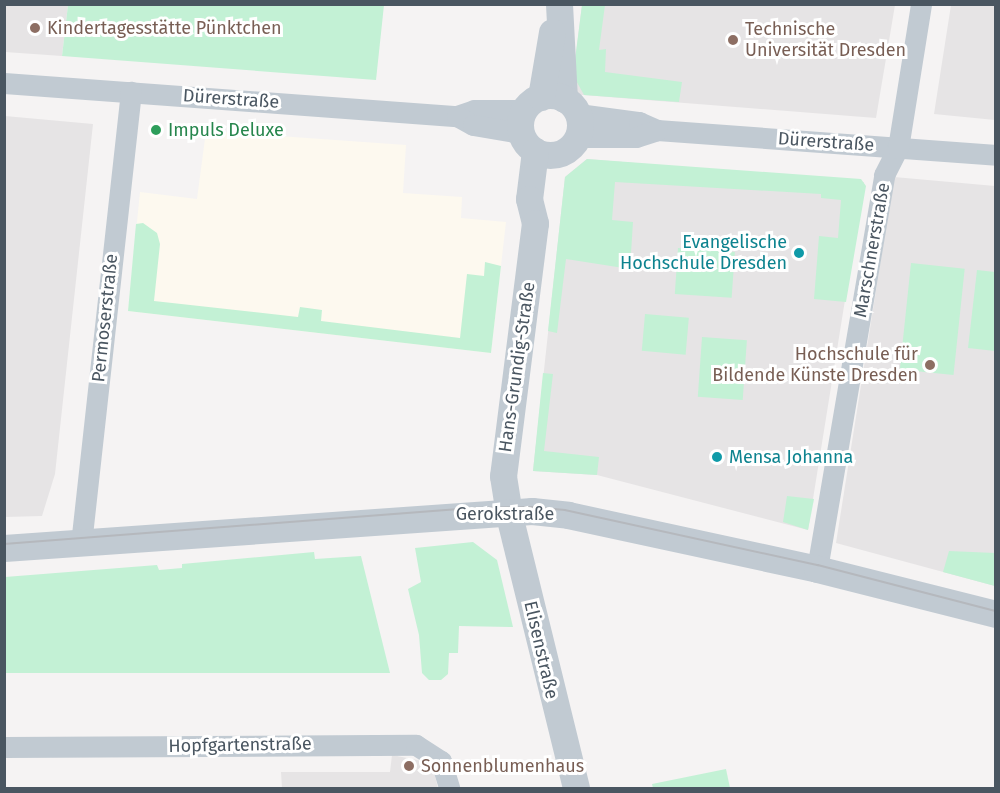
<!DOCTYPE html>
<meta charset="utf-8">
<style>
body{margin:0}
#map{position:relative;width:1000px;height:793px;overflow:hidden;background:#f5f3f3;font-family:"Fira Sans",sans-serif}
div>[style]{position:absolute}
.commercial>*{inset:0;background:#fdf9ef}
.education>*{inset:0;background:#e6e4e5}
.green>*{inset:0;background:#c3f1d5;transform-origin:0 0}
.minor>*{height:21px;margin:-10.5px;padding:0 10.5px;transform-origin:10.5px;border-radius:10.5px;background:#c1cad2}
.tertiary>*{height:27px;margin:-13.5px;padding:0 13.5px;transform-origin:13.5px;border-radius:13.5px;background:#c1cad2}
.tertiary>.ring{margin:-13.5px;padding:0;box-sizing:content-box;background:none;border:27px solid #c1cad2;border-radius:50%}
.tram>*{height:1.5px;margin:-0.75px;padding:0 0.75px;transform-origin:0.75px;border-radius:0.75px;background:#b5b8bd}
.dots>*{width:16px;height:16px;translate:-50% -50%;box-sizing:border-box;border:3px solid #fff;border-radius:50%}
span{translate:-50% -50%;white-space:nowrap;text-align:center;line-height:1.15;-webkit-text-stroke:6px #fff;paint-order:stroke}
.education-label{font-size:18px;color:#785e54}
.left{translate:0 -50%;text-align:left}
.right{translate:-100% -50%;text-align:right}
.street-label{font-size:18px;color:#4a5661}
.leisure-label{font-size:18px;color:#27864d}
.culture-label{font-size:18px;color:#0d838f}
.frame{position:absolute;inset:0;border:6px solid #4a5661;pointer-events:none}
</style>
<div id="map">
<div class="commercial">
<i style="clip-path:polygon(206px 131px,406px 145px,403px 193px,462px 197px,461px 218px,506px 222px,491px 353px,128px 311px,140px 192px,197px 199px)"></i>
</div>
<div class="education">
<i style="clip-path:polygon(4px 5px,68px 5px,62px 56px,5px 52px)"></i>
<i style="clip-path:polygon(582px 5px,895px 5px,876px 118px,571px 94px)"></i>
<i style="clip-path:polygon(951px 5px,995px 5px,995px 120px,934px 114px)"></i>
<i style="clip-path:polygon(5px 116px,93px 124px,55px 474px,42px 516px,5px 517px)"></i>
<i style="clip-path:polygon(587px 159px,864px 182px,808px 530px,597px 475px,533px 471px,565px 177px)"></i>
<i style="clip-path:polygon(894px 177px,995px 186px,995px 586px,836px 543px)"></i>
<i style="clip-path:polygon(392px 755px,422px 761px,434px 772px,438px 788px,282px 788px,281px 772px,390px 772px)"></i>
</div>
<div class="green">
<i style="clip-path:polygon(68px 5px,384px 5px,376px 80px,62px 56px)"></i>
<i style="clip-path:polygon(582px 5px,605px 5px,599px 50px,606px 49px,605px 72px,682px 82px,679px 102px,584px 95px,573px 75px)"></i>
<i style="clip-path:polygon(587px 159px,861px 179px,866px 186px,846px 302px,814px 299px,819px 236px,838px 238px,841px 200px,821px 198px,821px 194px,615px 182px,612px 220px,633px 222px,630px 269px,566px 259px,557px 333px,548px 331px,565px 177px)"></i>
<i style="clip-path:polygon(143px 223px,157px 233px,160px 244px,154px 301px,298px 317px,300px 307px,322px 310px,321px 321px,460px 338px,467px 274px,484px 276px,485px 262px,501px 266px,491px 353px,128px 311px,136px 224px)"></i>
<i style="left:678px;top:248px;width:57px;height:46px;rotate:4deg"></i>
<i style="left:911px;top:263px;width:54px;height:107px;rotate:6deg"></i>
<i style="clip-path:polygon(977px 270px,995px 272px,995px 351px,968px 348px)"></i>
<i style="left:645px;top:314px;width:44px;height:37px;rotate:5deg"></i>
<i style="left:702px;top:337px;width:45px;height:60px;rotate:4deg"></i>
<i style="clip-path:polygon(543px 373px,553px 374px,544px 451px,599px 457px,597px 475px,533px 471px)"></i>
<i style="clip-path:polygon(787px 496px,814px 499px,808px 530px,783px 522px)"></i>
<i style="clip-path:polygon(473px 542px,497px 560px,513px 627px,459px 626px,458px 653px,449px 653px,448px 674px,441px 680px,429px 680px,422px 673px,419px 635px,408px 589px,421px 582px,415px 548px)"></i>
<i style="clip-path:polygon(949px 551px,995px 553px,995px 586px,943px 572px)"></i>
<i style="clip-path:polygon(314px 552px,315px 559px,361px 556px,390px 673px,5px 673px,5px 577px,157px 565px,159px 570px,182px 568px,182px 564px)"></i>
<i style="clip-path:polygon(726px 769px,730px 788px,653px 788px,652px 784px)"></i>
</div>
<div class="minor">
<i style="left:4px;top:83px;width:454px;rotate:4.2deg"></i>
<i style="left:457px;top:116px;width:18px;rotate:-19deg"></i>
<i style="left:474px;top:110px;width:50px"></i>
<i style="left:578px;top:114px;width:62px;rotate:7.5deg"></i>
<i style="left:639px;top:122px;width:20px;rotate:24deg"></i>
<i style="left:657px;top:130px;width:340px;rotate:4.2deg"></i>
<i style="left:457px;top:116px;width:18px;rotate:29deg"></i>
<i style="left:473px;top:125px;width:49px;rotate:9.5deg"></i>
<i style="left:578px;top:137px;width:58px"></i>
<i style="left:636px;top:137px;width:22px;rotate:-18deg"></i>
<i style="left:81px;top:544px;width:455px;rotate:-83.7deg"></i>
<i style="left:817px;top:569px;width:400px;rotate:-80.3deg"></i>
<i style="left:884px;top:175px;width:30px;rotate:-63deg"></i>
<i style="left:898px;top:148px;width:146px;rotate:-80.9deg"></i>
<i style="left:4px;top:747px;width:412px;rotate:-0.3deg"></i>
<i style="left:416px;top:745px;width:30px;rotate:33deg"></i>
<i style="left:441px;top:761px;width:28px;rotate:73deg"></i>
</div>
<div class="tertiary">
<i style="left:559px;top:4px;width:95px;rotate:87deg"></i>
<i class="ring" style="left:520px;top:95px;width:33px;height:33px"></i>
<i style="left:541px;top:97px;width:66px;rotate:-80.4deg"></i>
<i style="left:535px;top:151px;width:48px;rotate:97.1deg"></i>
<i style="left:529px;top:199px;width:25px;rotate:76deg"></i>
<i style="left:535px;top:223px;width:255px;rotate:97.2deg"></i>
<i style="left:503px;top:476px;width:39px;rotate:81deg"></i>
<i style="left:509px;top:515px;width:281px;rotate:76.2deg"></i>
<i style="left:4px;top:548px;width:529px;rotate:-4.01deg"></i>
<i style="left:532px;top:511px;width:36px;rotate:6deg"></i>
<i style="left:568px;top:515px;width:255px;rotate:12.2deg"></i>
<i style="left:817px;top:569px;width:185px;rotate:14.1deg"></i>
</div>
<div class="tram">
<i style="left:4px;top:544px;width:466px;rotate:-4.4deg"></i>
<i style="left:469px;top:508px;width:63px;rotate:-0.9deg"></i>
<i style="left:532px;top:507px;width:33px;rotate:5deg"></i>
<i style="left:565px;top:510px;width:259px;rotate:12.3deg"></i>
<i style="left:818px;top:565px;width:184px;rotate:14.5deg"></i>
</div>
<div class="dots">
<i style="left:35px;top:28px;background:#8d6e63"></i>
<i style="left:733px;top:40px;background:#8d6e63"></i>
<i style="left:156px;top:130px;background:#2e9e5b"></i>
<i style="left:799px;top:253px;background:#0f9aa8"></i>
<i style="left:930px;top:365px;background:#8d6e63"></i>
<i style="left:717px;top:457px;background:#0f9aa8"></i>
<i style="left:409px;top:766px;background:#8d6e63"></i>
</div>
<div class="education-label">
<span class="left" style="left:47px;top:28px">Kindertagesstätte Pünktchen</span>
<span class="left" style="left:745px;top:40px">Technische<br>Universität Dresden</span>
<span class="right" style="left:918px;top:365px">Hochschule für<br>Bildende Künste Dresden</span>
<span class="left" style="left:421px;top:766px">Sonnenblumenhaus</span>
</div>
<div class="street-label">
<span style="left:231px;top:99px;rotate:4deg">Dürerstraße</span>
<span style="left:826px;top:142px;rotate:4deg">Dürerstraße</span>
<span style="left:872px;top:250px;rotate:-80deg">Marschnerstraße</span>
<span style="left:105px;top:318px;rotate:-84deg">Permoserstraße</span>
<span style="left:517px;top:367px;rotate:-82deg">Hans-Grundig-Straße</span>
<span style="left:505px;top:514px">Gerokstraße</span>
<span style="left:541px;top:650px;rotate:77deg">Elisenstraße</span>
<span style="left:240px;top:745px;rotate:-1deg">Hopfgartenstraße</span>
</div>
<div class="leisure-label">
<span class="left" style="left:168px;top:130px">Impuls Deluxe</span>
</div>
<div class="culture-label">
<span class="right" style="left:787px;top:253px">Evangelische<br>Hochschule Dresden</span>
<span class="left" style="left:729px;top:457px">Mensa Johanna</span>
</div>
<div class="frame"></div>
</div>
